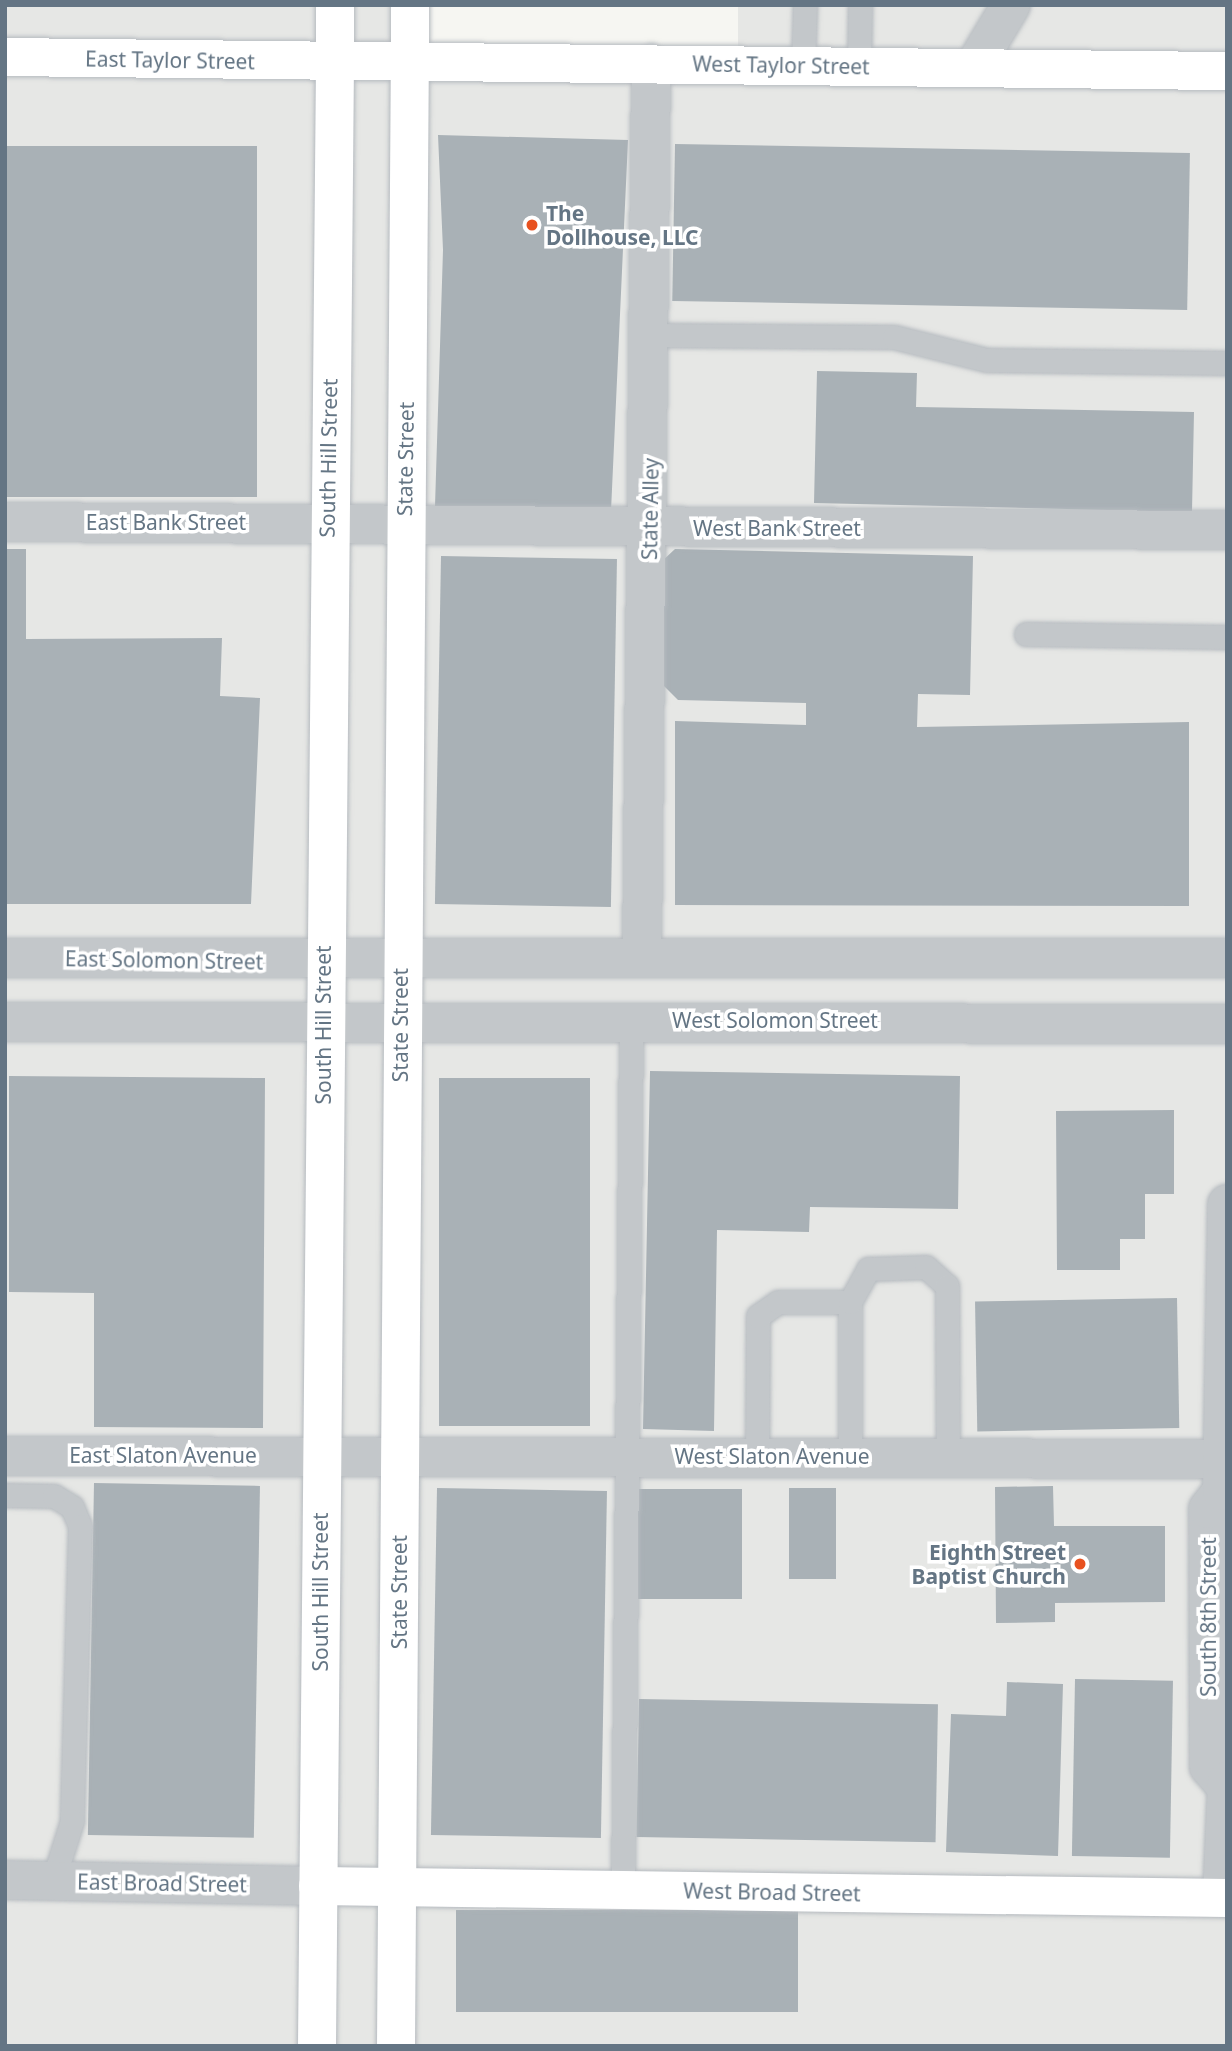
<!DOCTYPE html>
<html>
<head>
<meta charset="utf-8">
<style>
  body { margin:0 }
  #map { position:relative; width:1232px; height:2051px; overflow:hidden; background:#f6f6f2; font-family:"Noto Sans",sans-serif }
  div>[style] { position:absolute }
  .built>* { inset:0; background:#e6e7e5 }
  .building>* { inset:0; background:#a9b1b6; transform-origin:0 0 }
  .roads { filter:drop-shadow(0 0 2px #b5babf) drop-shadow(0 0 2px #b5babf) }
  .lane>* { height:23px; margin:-11.5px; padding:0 11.5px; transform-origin:11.5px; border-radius:11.5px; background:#c3c7ca }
  .street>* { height:38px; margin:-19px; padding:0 19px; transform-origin:19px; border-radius:19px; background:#c3c7ca }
  .secondary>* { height:38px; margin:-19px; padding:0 19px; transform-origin:19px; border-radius:19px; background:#fff }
  .primary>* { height:38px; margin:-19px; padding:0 19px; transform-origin:19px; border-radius:19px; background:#fff }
  .dots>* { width:19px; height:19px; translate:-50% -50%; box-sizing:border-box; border:4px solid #fff; border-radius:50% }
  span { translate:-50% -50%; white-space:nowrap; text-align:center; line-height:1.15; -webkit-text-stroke:7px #fff; paint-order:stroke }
  .street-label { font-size:21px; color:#647584 }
  .poi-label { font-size:21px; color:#647584; font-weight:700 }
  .left { translate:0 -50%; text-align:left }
  .right { translate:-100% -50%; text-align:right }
  .frame { position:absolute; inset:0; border:7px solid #647584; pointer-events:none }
</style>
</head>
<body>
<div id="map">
  <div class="built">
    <i style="clip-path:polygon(5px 5px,402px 5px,404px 73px,738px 69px,738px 5px,1227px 5px,1227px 2046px,5px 2046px)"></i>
  </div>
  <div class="building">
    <i style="clip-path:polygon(438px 135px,628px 140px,611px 511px,435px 506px,443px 250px)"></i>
    <i style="left:675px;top:144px;width:515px;height:157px;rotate:1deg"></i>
    <i style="left:5px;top:146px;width:252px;height:351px"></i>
    <i style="clip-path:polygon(817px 371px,917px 373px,916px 407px,1194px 412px,1192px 512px,814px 503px)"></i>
    <i style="clip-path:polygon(5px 549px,26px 549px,26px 639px,222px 638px,220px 696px,260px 698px,251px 904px,5px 904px)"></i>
    <i style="clip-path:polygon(675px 549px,973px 556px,970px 695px,918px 694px,917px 727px,1189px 722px,1189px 906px,675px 905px,675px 721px,806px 725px,806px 703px,678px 700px,657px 679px,659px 564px)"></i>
    <i style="left:441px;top:556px;width:176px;height:348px;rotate:1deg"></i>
    <i style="clip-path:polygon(650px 1071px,960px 1076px,958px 1209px,810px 1207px,809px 1232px,717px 1230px,714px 1431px,643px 1429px)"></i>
    <i style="clip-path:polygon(9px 1076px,265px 1078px,263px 1428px,94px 1427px,94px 1293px,9px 1292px)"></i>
    <i style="left:590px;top:1078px;width:348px;height:151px;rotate:90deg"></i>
    <i style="clip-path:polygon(1174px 1110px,1174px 1194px,1145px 1194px,1145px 1239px,1120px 1239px,1120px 1270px,1057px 1270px,1056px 1111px)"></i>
    <i style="left:1177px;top:1298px;width:130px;height:202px;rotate:89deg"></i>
    <i style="left:94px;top:1483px;width:166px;height:352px;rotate:1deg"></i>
    <i style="clip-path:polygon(1053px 1486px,1054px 1526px,1165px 1526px,1165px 1602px,1055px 1603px,1055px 1622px,996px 1623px,995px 1487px)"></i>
    <i style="left:437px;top:1488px;width:170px;height:347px;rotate:1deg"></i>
    <i style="left:789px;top:1488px;width:47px;height:91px"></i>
    <i style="left:635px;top:1489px;width:107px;height:110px"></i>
    <i style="left:1075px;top:1679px;width:98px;height:177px;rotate:1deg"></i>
    <i style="clip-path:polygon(1007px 1682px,1063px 1684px,1058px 1856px,946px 1852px,951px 1714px,1006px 1716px)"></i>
    <i style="left:639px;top:1699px;width:299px;height:138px;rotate:1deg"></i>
    <i style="left:456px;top:1910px;width:342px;height:102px"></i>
  </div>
  <div class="roads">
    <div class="lane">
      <i style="left:803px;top:65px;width:60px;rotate:-88.1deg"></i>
      <i style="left:859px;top:65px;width:60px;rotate:-89deg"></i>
      <i style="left:651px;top:335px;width:243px;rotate:0.5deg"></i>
      <i style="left:894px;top:337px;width:96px;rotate:13.9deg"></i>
      <i style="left:987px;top:360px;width:240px;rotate:0.7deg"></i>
      <i style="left:1026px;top:634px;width:201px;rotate:0.9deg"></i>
      <i style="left:850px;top:1302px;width:155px;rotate:90deg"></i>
      <i style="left:757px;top:1456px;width:140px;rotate:-89.6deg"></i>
      <i style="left:758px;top:1316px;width:24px;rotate:-35deg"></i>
      <i style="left:778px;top:1302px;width:72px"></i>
      <i style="left:850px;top:1302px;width:38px;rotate:-61deg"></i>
      <i style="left:868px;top:1269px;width:58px;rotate:-2deg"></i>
      <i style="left:926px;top:1267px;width:28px;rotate:42deg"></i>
      <i style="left:947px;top:1286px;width:171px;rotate:89.7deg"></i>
      <i style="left:5px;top:1495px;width:49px;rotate:1.2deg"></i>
      <i style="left:54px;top:1496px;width:21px;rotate:31deg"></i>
      <i style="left:72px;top:1507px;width:21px;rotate:67deg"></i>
      <i style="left:80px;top:1526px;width:295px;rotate:91.6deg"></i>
      <i style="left:72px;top:1821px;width:63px;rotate:107.6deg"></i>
      <i style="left:623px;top:1891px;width:872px;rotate:-89.47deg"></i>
    </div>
    <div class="street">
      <i style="left:974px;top:67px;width:72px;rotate:-59.2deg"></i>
      <i style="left:5px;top:522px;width:1222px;rotate:0.38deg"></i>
      <i style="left:642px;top:954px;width:891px;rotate:-89.42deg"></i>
      <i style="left:5px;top:958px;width:1222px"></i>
      <i style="left:5px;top:1022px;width:1222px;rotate:0.09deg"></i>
      <i style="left:5px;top:1456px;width:1218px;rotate:0.14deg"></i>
      <i style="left:1224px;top:1784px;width:23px;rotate:-131deg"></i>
      <i style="left:1209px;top:1767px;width:258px;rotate:-90.2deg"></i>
      <i style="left:1208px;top:1509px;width:23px;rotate:-52deg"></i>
      <i style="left:1222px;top:1491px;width:287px;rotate:-89deg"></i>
      <i style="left:5px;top:1880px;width:313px;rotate:1.1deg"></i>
      <i style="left:1222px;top:1897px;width:116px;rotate:-87.5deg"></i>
    </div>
    <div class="secondary">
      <i style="left:318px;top:1886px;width:909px;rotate:0.76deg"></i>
      <i style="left:317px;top:2046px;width:1983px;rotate:-89.48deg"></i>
      <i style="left:396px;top:2046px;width:1983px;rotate:-89.6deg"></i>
    </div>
    <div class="primary">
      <i style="left:335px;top:5px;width:58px;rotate:90deg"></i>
      <i style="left:410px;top:5px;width:58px;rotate:90deg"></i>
      <i style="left:5px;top:57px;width:1222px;rotate:0.66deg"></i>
    </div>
  </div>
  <div class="dots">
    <i style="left:532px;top:225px;background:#e8511f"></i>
    <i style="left:1080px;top:1564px;background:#e8511f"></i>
  </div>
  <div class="street-label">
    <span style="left:170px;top:60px;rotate:1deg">East Taylor Street</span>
    <span style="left:781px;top:65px;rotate:1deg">West Taylor Street</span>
    <span style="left:328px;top:458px;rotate:-89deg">South Hill Street</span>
    <span style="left:405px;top:459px;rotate:-89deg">State Street</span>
    <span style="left:650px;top:509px;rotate:-89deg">State Alley</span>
    <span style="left:166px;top:522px">East Bank Street</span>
    <span style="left:777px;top:528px">West Bank Street</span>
    <span style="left:164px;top:960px;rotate:1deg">East Solomon Street</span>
    <span style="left:775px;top:1020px">West Solomon Street</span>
    <span style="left:323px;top:1025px;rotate:-90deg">South Hill Street</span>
    <span style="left:400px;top:1025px;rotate:-90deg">State Street</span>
    <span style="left:163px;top:1455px">East Slaton Avenue</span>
    <span style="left:772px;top:1456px">West Slaton Avenue</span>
    <span style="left:320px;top:1592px;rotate:-90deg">South Hill Street</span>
    <span style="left:399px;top:1592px;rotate:-90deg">State Street</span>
    <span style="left:1208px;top:1617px;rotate:-90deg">South 8th Street</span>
    <span style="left:162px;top:1883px;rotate:1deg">East Broad Street</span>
    <span style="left:772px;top:1892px;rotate:1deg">West Broad Street</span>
  </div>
  <div class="poi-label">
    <span class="left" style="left:546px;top:225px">The<br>Dollhouse, LLC</span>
    <span class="right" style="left:1066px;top:1564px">Eighth Street<br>Baptist Church</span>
  </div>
  <div class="frame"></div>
</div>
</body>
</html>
